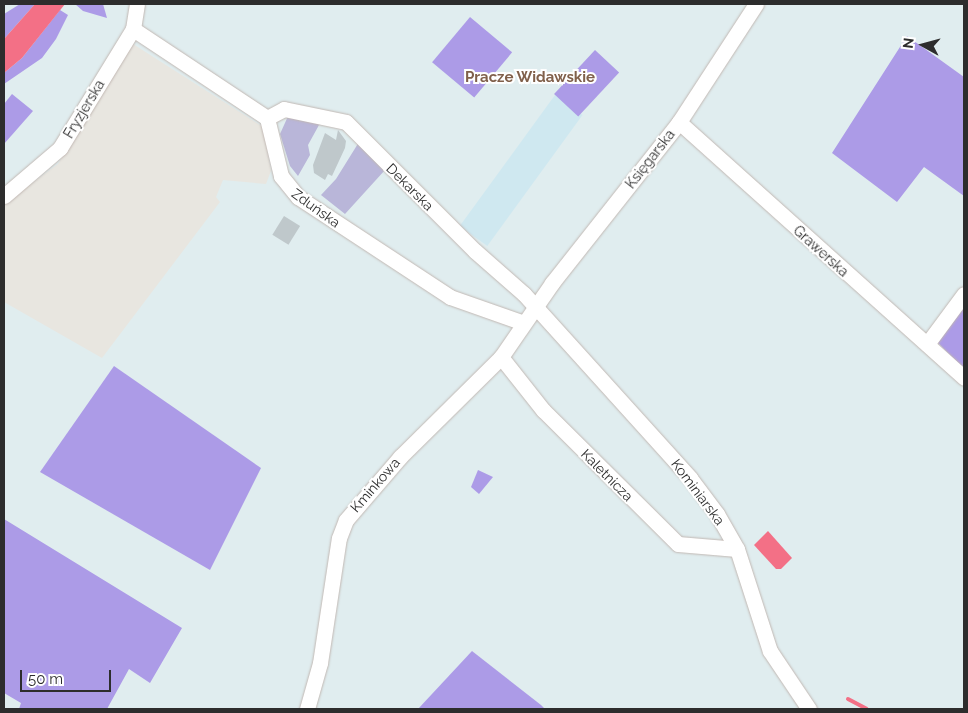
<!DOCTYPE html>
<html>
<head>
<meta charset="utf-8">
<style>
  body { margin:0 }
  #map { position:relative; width:968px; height:713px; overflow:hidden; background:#e0edef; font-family:Raleway,sans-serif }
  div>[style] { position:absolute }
  .industrial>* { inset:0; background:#e8e6e0 }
  .education>* { inset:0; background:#cfe8f0; transform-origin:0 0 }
  .green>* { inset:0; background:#ac9be7; transform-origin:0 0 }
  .cemetery>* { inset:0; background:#b9b6d9 }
  .water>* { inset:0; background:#f37086 }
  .stream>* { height:4px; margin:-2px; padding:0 2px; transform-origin:2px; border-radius:2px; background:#f37086 }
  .building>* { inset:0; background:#bfc8cb; transform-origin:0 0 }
  .roads { filter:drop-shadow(0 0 1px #c1b8b3) drop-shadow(0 0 1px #c1b8b3) }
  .minor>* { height:15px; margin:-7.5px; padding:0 7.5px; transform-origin:7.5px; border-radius:7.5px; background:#fff }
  span { translate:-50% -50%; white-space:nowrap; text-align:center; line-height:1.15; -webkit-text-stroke:4px #fff; paint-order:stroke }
  .street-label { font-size:14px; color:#2d2d2d }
  .neighbourhood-label { font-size:15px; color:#80604b; font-weight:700 }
  .frame { position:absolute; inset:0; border:5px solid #2d2d2d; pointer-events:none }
  .north { position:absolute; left:898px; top:20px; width:50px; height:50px; -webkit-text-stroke:4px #fff; paint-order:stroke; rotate:277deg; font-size:14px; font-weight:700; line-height:20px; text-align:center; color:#2d2d2d }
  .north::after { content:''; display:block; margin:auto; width:18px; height:22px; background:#2d2d2d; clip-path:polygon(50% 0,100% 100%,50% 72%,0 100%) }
  .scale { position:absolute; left:20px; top:670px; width:91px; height:22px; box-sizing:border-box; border:2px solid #2d2d2d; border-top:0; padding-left:6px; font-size:15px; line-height:18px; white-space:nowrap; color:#2d2d2d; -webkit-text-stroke:4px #fff; paint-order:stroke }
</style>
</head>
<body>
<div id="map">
  <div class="industrial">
    <i style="clip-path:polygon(130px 42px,263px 127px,271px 171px,266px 184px,223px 180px,216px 197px,220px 202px,102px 358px,4px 302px,4px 204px,58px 164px)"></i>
  </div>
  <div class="education">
    <i style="left:555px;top:95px;width:34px;height:162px;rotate:36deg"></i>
  </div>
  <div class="green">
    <i style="clip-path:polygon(20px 4px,35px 4px,4px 39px,4px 14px)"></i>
    <i style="clip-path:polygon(75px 4px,103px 4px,107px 18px,83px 11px)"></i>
    <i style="clip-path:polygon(60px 10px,68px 15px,56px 39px,42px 58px,4px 84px,4px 73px,22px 58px)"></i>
    <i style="left:470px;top:17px;width:55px;height:59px;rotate:40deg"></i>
    <i style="clip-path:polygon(907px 36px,964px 77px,964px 196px,924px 167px,897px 202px,832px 153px)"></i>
    <i style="left:595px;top:50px;width:33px;height:60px;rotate:43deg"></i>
    <i style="clip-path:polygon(12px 94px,33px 111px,4px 144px,4px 104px)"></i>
    <i style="clip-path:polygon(964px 303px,964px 369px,936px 341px)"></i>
    <i style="clip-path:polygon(114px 366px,261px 468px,210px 570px,40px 472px)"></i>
    <i style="clip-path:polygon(478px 470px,493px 477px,479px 494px,471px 487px)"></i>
    <i style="clip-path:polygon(4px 519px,182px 628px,150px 683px,129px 669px,107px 709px,19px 709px,21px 703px,4px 693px)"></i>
    <i style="clip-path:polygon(472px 651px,541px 705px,545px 709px,418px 709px)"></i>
  </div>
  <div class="cemetery">
    <i style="clip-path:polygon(289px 114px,325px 124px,319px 125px,308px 145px,310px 155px,298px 176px,290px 166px,280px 134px)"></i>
    <i style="clip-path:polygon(359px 142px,385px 170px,345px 214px,321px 195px,336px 179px)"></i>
  </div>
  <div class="water">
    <i style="clip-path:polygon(35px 4px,65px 4px,22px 58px,4px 73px,4px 39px)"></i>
    <i style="clip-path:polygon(768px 531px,792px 558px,781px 569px,776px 569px,754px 545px)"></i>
  </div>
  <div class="stream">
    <i style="left:848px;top:699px;width:21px;rotate:28deg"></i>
  </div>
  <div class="building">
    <i style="clip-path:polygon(338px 130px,346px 141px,345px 148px,332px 176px,328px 174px,325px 180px,314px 173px,313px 165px,325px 133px,336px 140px)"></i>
    <i style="left:284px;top:216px;width:19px;height:22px;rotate:32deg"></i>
  </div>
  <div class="roads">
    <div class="minor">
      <i style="left:133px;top:29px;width:161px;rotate:33.6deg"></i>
      <i style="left:267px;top:118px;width:60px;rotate:76.4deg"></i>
      <i style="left:281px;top:176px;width:27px;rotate:51deg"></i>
      <i style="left:298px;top:197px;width:182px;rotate:33.3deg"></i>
      <i style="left:450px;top:297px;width:78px;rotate:19.4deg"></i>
      <i style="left:267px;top:118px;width:19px;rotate:-28deg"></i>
      <i style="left:284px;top:109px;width:63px;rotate:11.8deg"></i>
      <i style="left:346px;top:122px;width:182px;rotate:45deg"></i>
      <i style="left:475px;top:251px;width:65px;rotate:41.3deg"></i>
      <i style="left:524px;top:294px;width:248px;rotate:47.9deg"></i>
      <i style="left:690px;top:478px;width:45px;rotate:53.1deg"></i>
      <i style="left:717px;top:514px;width:40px;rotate:60.3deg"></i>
      <i style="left:737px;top:549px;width:107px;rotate:72.1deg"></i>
      <i style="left:770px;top:651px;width:70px;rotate:56.1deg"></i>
      <i style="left:679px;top:122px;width:383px;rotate:41.9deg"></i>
      <i style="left:4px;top:196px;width:74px;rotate:-40.6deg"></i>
      <i style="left:60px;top:148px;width:140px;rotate:-58.5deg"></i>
      <i style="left:133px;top:29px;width:25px;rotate:-81deg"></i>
      <i style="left:927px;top:344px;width:62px;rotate:-53.5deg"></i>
      <i style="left:501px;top:357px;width:68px;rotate:51.6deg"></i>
      <i style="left:543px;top:410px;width:190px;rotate:44.8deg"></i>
      <i style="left:678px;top:544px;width:59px;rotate:4.8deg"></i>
      <i style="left:307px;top:709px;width:48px;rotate:-74.2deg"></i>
      <i style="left:320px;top:663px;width:126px;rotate:-81.4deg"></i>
      <i style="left:339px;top:538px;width:19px;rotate:-69deg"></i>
      <i style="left:346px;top:520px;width:83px;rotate:-49.4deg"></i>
      <i style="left:400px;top:457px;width:142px;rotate:-44.7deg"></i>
      <i style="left:501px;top:357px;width:90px;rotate:-55.4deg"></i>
      <i style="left:552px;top:283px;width:205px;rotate:-51.7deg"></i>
      <i style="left:679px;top:122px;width:141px;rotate:-56.9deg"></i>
    </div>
  </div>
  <div class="street-label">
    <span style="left:84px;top:109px;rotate:-59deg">Fryzjerska</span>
    <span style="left:650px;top:159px;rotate:-52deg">Księgarska</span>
    <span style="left:410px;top:187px;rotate:45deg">Dekarska</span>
    <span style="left:316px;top:208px;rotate:36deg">Zduńska</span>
    <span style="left:821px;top:251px;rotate:42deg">Grawerska</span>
    <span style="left:607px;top:475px;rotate:45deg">Kaletnicza</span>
    <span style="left:375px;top:485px;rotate:-49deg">Kminkowa</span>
    <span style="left:698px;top:492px;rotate:53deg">Kominiarska</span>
  </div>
  <div class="neighbourhood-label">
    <span style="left:530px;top:78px">Pracze Widawskie</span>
  </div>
  <div class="frame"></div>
  <div class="north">N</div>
  <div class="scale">50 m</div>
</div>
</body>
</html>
